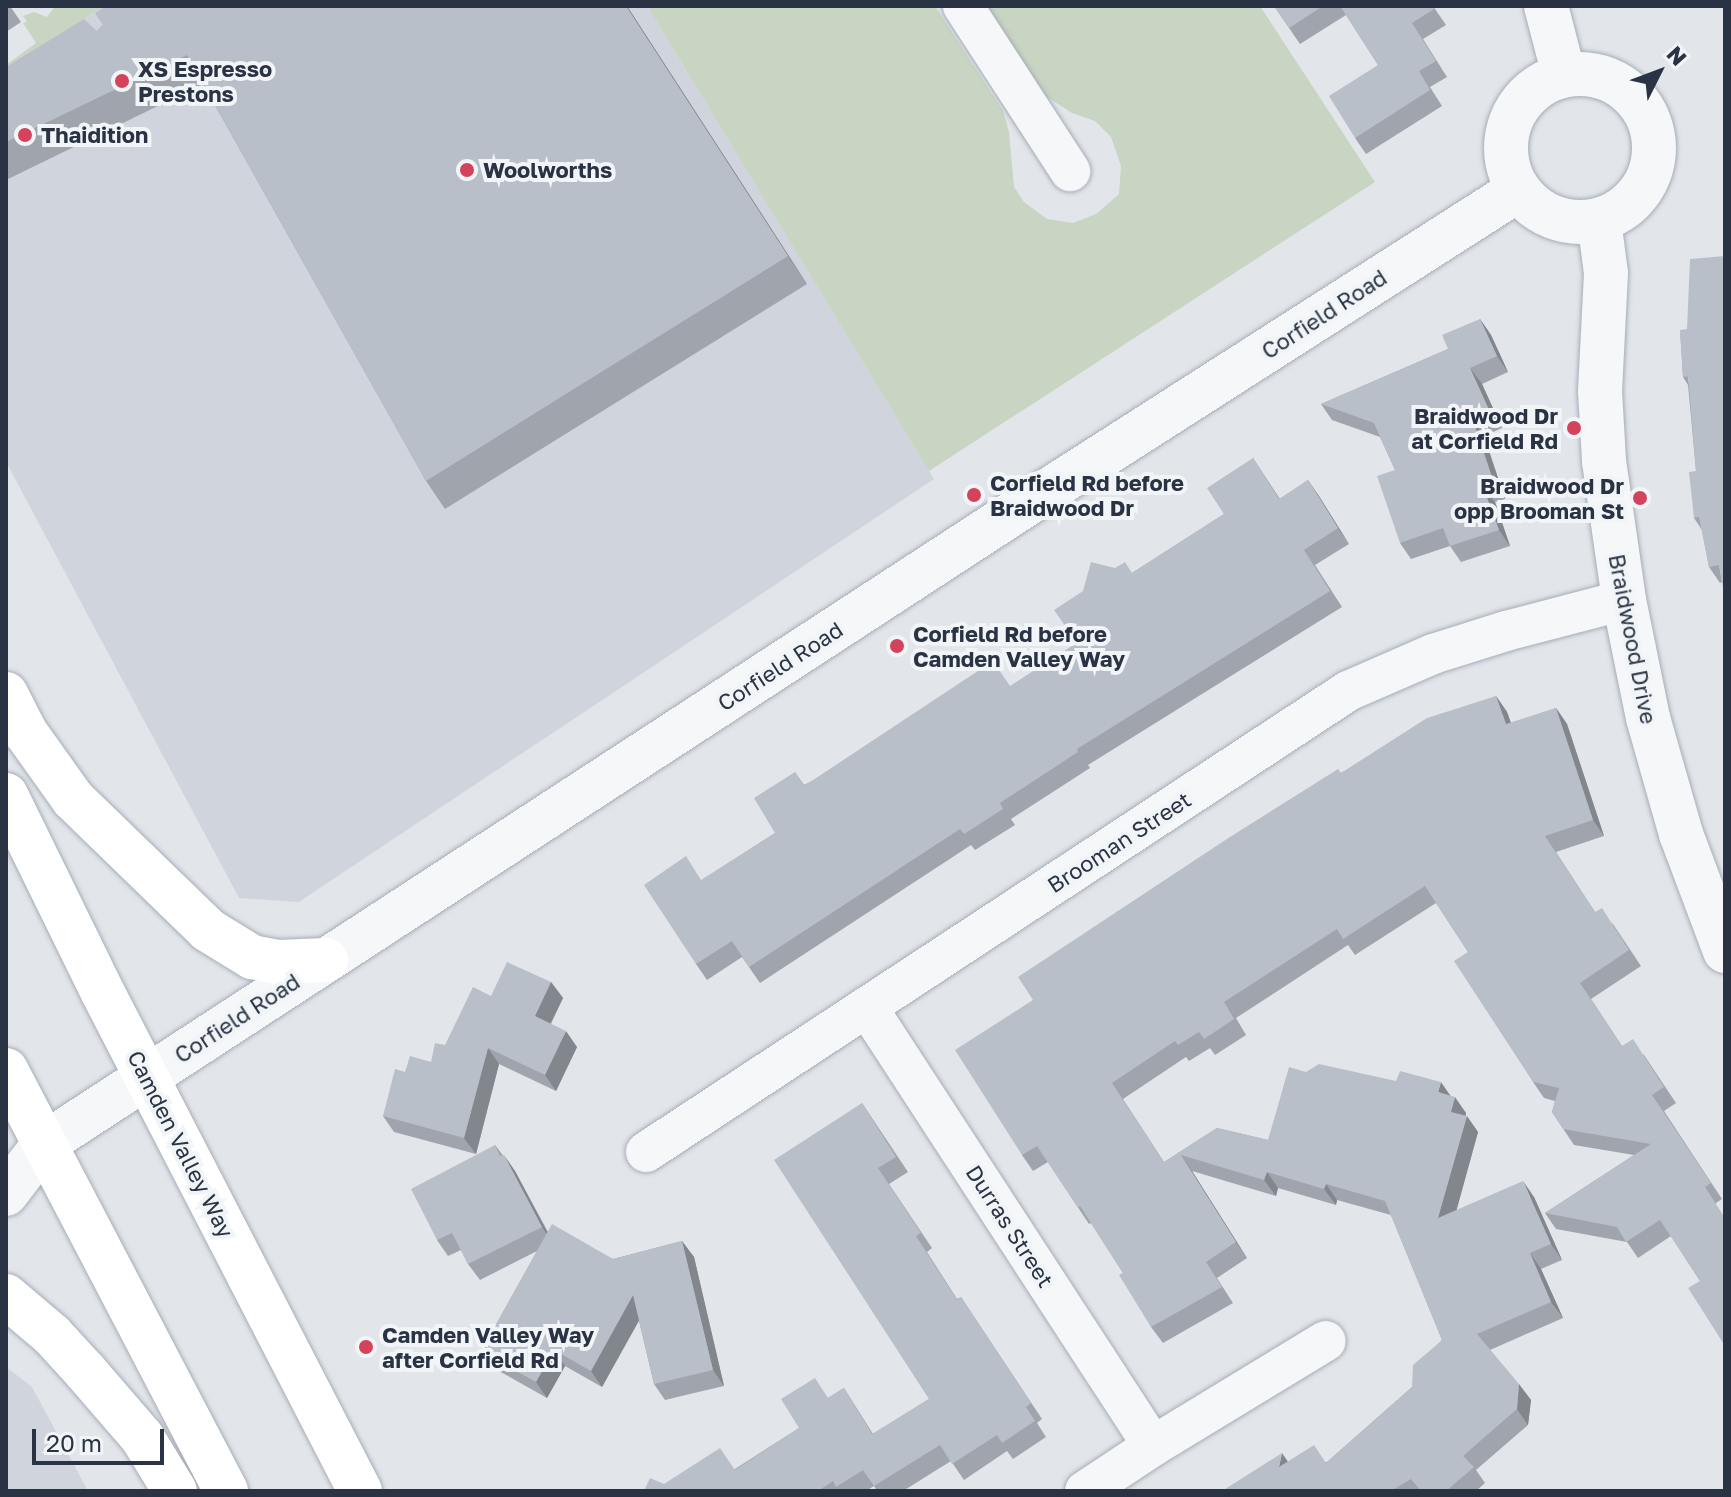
<!DOCTYPE html>
<html>
<head>
<meta charset="utf-8">
<style>
  body { margin:0 }
  #map { position:relative; width:1731px; height:1497px; overflow:hidden; background:#e2e6eb; font-family:"Golos Text",sans-serif }
  div>[style] { position:absolute }
  .built>* { inset:0; background:#d0d5dd }
  .green>* { inset:0; background:#c8d5c3 }
  .roads { filter:drop-shadow(0 0 2px #a7adb6) drop-shadow(0 0 2px #a7adb6) }
  .minor>* { height:40px; margin:-20px; padding:0 20px; transform-origin:20px; border-radius:20px; background:#f5f7f9 }
  .tertiary>* { height:44px; margin:-22px; padding:0 22px; transform-origin:22px; border-radius:22px; background:#f5f7f9 }
  .tertiary>.ring { margin:-22px; padding:0; box-sizing:content-box; background:none; border:44px solid #f5f7f9; border-radius:50% }
  .primary>* { height:44px; margin:-22px; padding:0 22px; transform-origin:22px; border-radius:22px; background:#fff }
  .wall>* { inset:0; background:#9fa4ad }
  .shaded-wall>* { inset:0; background:#82868d }
  .building>* { inset:0; background:#b9bfc9 }
  .dots>* { width:22px; height:22px; translate:-50% -50%; box-sizing:border-box; border:4px solid #f2f5f8; border-radius:50% }
  span { translate:-50% -50%; white-space:nowrap; text-align:center; line-height:1.15; -webkit-text-stroke:8px #f2f5f8; paint-order:stroke }
  .poi-label { font-size:22px; color:#293344; font-weight:700 }
  .left { translate:0 -50%; text-align:left }
  .right { translate:-100% -50%; text-align:right }
  .street-label { font-size:22px; color:#293344 }
  .frame { position:absolute; inset:0; border:8px solid #293344; pointer-events:none }
  .north { position:absolute; left:1619px; top:32px; width:80px; height:80px; -webkit-text-stroke:6px #f2f5f8; paint-order:stroke; rotate:48deg; font-size:22px; font-weight:700; line-height:32px; text-align:center; color:#293344 }
  .north::after { content:''; display:block; margin:auto; width:28px; height:36px; background:#293344; clip-path:polygon(50% 0,100% 100%,50% 72%,0 100%) }
  .scale { position:absolute; left:32px; top:1429px; width:132px; height:36px; box-sizing:border-box; border:4px solid #293344; border-top:0; padding-left:10px; font-size:24px; line-height:28px; white-space:nowrap; color:#293344; -webkit-text-stroke:6px #f2f5f8; paint-order:stroke }
</style>
</head>
<body>
<div id="map">
  <div class="built">
    <i style="clip-path:polygon(104px 6px,647px 6px,934px 479px,299px 902px,239px 898px,6px 462px,6px 71px)"></i>
    <i style="clip-path:polygon(6px 1367px,32px 1387px,88px 1491px,6px 1491px)"></i>
  </div>
  <div class="green">
    <i style="clip-path:polygon(55px 6px,104px 6px,6px 70px,6px 65px,36px 43px,23px 23px,27px 21px,23px 16px,34px 12px,47px 17px)"></i>
    <i style="clip-path:polygon(647px 6px,935px 6px,1003px 111px,1009px 132px,1014px 187px,1024px 202px,1047px 219px,1073px 223px,1096px 214px,1119px 194px,1121px 166px,1111px 137px,1095px 121px,1072px 113px,1044px 95px,986px 6px,1260px 6px,1375px 182px,929px 471px)"></i>
  </div>
  <div class="roads">
    <div class="minor">
      <i style="left:963px;top:6px;width:197px;rotate:57deg"></i>
      <i style="left:867px;top:1007px;width:524px;rotate:56.92deg"></i>
      <i style="left:646px;top:1152px;width:840px;rotate:-33.29deg"></i>
      <i style="left:1348px;top:691px;width:93px;rotate:-23.5deg"></i>
      <i style="left:1433px;top:654px;width:77px;rotate:-17.5deg"></i>
      <i style="left:1506px;top:631px;width:122px;rotate:-14.7deg"></i>
      <i style="left:1085px;top:1491px;width:82px;rotate:-33.5deg"></i>
      <i style="left:1153px;top:1446px;width:202px;rotate:-31.3deg"></i>
    </div>
    <div class="tertiary">
      <i style="left:1546px;top:6px;width:71px;rotate:75.4deg"></i>
      <i class="ring" style="left:1506px;top:74px;width:104px;height:104px"></i>
      <i style="left:1599px;top:220px;width:53px;rotate:82.5deg"></i>
      <i style="left:1606px;top:273px;width:118px;rotate:92.9deg"></i>
      <i style="left:1600px;top:391px;width:70px;rotate:86.7deg"></i>
      <i style="left:1604px;top:461px;width:140px;rotate:81.8deg"></i>
      <i style="left:1624px;top:600px;width:120px;rotate:78.5deg"></i>
      <i style="left:1648px;top:718px;width:121px;rotate:74.1deg"></i>
      <i style="left:1681px;top:834px;width:125px;rotate:69.4deg"></i>
      <i style="left:6px;top:1194px;width:63px;rotate:-52.8deg"></i>
      <i style="left:44px;top:1144px;width:1177px;rotate:-33.07deg"></i>
      <i style="left:1030px;top:502px;width:579px;rotate:-32.59deg"></i>
    </div>
    <div class="primary">
      <i style="left:6px;top:694px;width:44px;rotate:62.9deg"></i>
      <i style="left:26px;top:733px;width:81px;rotate:54.5deg"></i>
      <i style="left:73px;top:799px;width:188px;rotate:44.1deg"></i>
      <i style="left:208px;top:930px;width:52px;rotate:31.5deg"></i>
      <i style="left:252px;top:957px;width:26px;rotate:11deg"></i>
      <i style="left:278px;top:962px;width:48px;rotate:-2.4deg"></i>
      <i style="left:6px;top:795px;width:220px;rotate:63.9deg"></i>
      <i style="left:103px;top:993px;width:560px;rotate:62.7deg"></i>
      <i style="left:6px;top:1070px;width:475px;rotate:62.4deg"></i>
      <i style="left:6px;top:1296px;width:60px;rotate:40.3deg"></i>
      <i style="left:52px;top:1335px;width:49px;rotate:47.5deg"></i>
      <i style="left:85px;top:1371px;width:87px;rotate:49.2deg"></i>
      <i style="left:142px;top:1437px;width:63px;rotate:58.6deg"></i>
    </div>
  </div>
  <div class="wall">
    <i style="clip-path:polygon(6px 6px,10px 6px,21px 22px,6px 32px)"></i>
    <i style="clip-path:polygon(106px 6px,627px 6px,807px 284px,445px 509px,426px 481px,203px 84px,6px 180px,6px 67px,97px 31px,103px 25px)"></i>
    <i style="clip-path:polygon(1274px 6px,1433px 6px,1446px 25px,1423px 39px,1447px 77px,1430px 87px,1442px 106px,1366px 154px,1355px 138px,1378px 65px,1346px 15px,1300px 44px)"></i>
    <i style="clip-path:polygon(1480px 319px,1491px 335px,1508px 372px,1482px 384px,1502px 428px,1484px 436px,1505px 499px,1495px 502px,1510px 546px,1461px 562px,1450px 546px,1411px 559px,1400px 543px,1395px 470px,1380px 437px,1332px 420px,1321px 404px,1448px 349px)"></i>
    <i style="clip-path:polygon(1680px 330px,1722px 582px,1720px 583px,1709px 567px,1702px 530px,1694px 518px,1696px 471px,1688px 385px,1683px 377px)"></i>
    <i style="clip-path:polygon(1253px 458px,1280px 499px,1308px 480px,1349px 544px,1315px 565px,1342px 607px,1088px 765px,1090px 768px,1011px 819px,1015px 825px,975px 850px,971px 845px,760px 983px,742px 957px,707px 980px,696px 964px,702px 880px,775px 833px,795px 772px,804px 785px,1011px 686px,1077px 643px,1132px 573px,1224px 514px)"></i>
    <i style="clip-path:polygon(1496px 696px,1507px 712px,1511px 723px,1556px 708px,1567px 724px,1604px 836px,1556px 852px,1595px 912px,1613px 924px,1641px 966px,1591px 999px,1622px 1046px,1644px 1055px,1676px 1103px,1664px 1111px,1722px 1199px,1716px 1203px,1700px 1281px,1671px 1236px,1638px 1258px,1627px 1242px,1556px 1229px,1545px 1213px,1634px 1155px,1574px 1145px,1552px 1112px,1555px 1101px,1544px 1098px,1533px 1082px,1468px 952px,1436px 903px,1355px 955px,1348px 945px,1236px 1018px,1246px 1035px,1215px 1055px,1210px 1048px,1189px 1061px,1186px 1057px,1123px 1099px,1164px 1162px,1217px 1128px,1268px 1140px,1306px 1072px,1450px 1096px,1466px 1113px,1466px 1116px,1478px 1132px,1456px 1211px,1534px 1197px,1562px 1260px,1541px 1269px,1563px 1318px,1490px 1350px,1531px 1400px,1528px 1425px,1476px 1470px,1485px 1483px,1476px 1491px,1222px 1491px,1288px 1462px,1327px 1462px,1412px 1387px,1442px 1340px,1391px 1215px,1337px 1200px,1336px 1205px,1278px 1188px,1276px 1196px,1192px 1171px,1247px 1258px,1217px 1278px,1233px 1303px,1163px 1343px,1151px 1327px,1123px 1273px,1091px 1223px,1089px 1224px,1048px 1162px,1033px 1171px,1022px 1155px,1033px 1000px,1341px 773px)"></i>
    <i style="clip-path:polygon(551px 982px,563px 998px,551px 1024px,577px 1047px,556px 1091px,499px 1064px,476px 1154px,394px 1132px,383px 1116px,405px 1072px,431px 1062px,491px 996px)"></i>
    <i style="clip-path:polygon(862px 1103px,908px 1172px,889px 1184px,932px 1248px,927px 1252px,957px 1299px,961px 1297px,1042px 1419px,1037px 1423px,1046px 1437px,1013px 1459px,1007px 1451px,964px 1480px,951px 1461px,903px 1491px,877px 1491px,874px 1486px,866px 1491px,644px 1491px,664px 1484px,735px 1469px,799px 1428px,828px 1398px,844px 1388px,873px 1434px,929px 1399px)"></i>
    <i style="clip-path:polygon(495px 1145px,515px 1171px,548px 1232px,613px 1259px,682px 1241px,694px 1257px,724px 1386px,665px 1400px,654px 1384px,639px 1321px,602px 1387px,565px 1366px,547px 1398px,499px 1371px,487px 1355px,489px 1352px,484px 1346px,537px 1251px,480px 1280px,468px 1264px,461px 1250px,448px 1256px,437px 1240px)"></i>
  </div>
  <div class="shaded-wall">
    <i style="clip-path:polygon(626px 6px,627px 6px,807px 284px,788px 256px)"></i>
    <i style="clip-path:polygon(1480px 319px,1491px 335px,1508px 372px,1497px 356px)"></i>
    <i style="clip-path:polygon(1470px 368px,1482px 384px,1502px 428px,1490px 412px)"></i>
    <i style="clip-path:polygon(1473px 420px,1484px 436px,1505px 499px,1494px 483px)"></i>
    <i style="clip-path:polygon(1308px 480px,1319px 496px,1349px 544px,1338px 528px)"></i>
    <i style="clip-path:polygon(1483px 487px,1495px 502px,1510px 546px,1499px 530px)"></i>
    <i style="clip-path:polygon(1496px 696px,1507px 712px,1517px 740px,1506px 724px)"></i>
    <i style="clip-path:polygon(1556px 708px,1567px 724px,1604px 836px,1593px 820px)"></i>
    <i style="clip-path:polygon(551px 982px,563px 998px,546px 1032px,535px 1016px)"></i>
    <i style="clip-path:polygon(566px 1031px,577px 1047px,556px 1091px,545px 1075px)"></i>
    <i style="clip-path:polygon(488px 1048px,499px 1064px,476px 1154px,464px 1138px)"></i>
    <i style="clip-path:polygon(1441px 1082px,1452px 1098px,1438px 1092px)"></i>
    <i style="clip-path:polygon(1455px 1097px,1466px 1113px,1462px 1128px,1451px 1112px)"></i>
    <i style="clip-path:polygon(1467px 1116px,1478px 1132px,1450px 1234px,1438px 1218px)"></i>
    <i style="clip-path:polygon(504px 1155px,515px 1171px,553px 1243px,542px 1227px)"></i>
    <i style="clip-path:polygon(1181px 1155px,1192px 1171px,1247px 1258px,1236px 1242px)"></i>
    <i style="clip-path:polygon(1267px 1172px,1278px 1188px,1276px 1196px,1264px 1180px)"></i>
    <i style="clip-path:polygon(1523px 1181px,1534px 1197px,1562px 1260px,1551px 1244px)"></i>
    <i style="clip-path:polygon(1326px 1184px,1337px 1200px,1336px 1205px,1324px 1189px)"></i>
    <i style="clip-path:polygon(682px 1241px,694px 1257px,724px 1386px,713px 1370px)"></i>
    <i style="clip-path:polygon(1530px 1253px,1541px 1269px,1563px 1318px,1551px 1302px)"></i>
    <i style="clip-path:polygon(633px 1295px,644px 1311px,602px 1387px,591px 1371px)"></i>
    <i style="clip-path:polygon(554px 1350px,565px 1366px,547px 1398px,536px 1382px)"></i>
    <i style="clip-path:polygon(1519px 1384px,1531px 1400px,1528px 1425px,1517px 1409px)"></i>
    <i style="clip-path:polygon(1282px 1453px,1293px 1469px,1279px 1467px)"></i>
  </div>
  <div class="building">
    <i style="clip-path:polygon(106px 6px,626px 6px,788px 256px,426px 481px,187px 55px,6px 142px,6px 67px,84px 19px,97px 31px,103px 25px,95px 13px)"></i>
    <i style="clip-path:polygon(1274px 6px,1323px 6px,1289px 28px)"></i>
    <i style="clip-path:polygon(1340px 6px,1432px 6px,1434px 9px,1412px 23px,1436px 61px,1419px 71px,1430px 90px,1355px 138px,1329px 96px,1378px 65px)"></i>
    <i style="clip-path:polygon(1725px 256px,1725px 599px,1719px 565px,1709px 567px,1699px 517px,1694px 518px,1689px 472px,1696px 471px,1688px 376px,1683px 377px,1680px 330px,1687px 329px,1690px 259px)"></i>
    <i style="clip-path:polygon(1480px 319px,1497px 356px,1470px 368px,1490px 412px,1473px 420px,1494px 483px,1483px 487px,1499px 530px,1450px 546px,1443px 528px,1400px 543px,1377px 476px,1395px 470px,1374px 423px,1321px 404px,1448px 349px,1442px 335px)"></i>
    <i style="clip-path:polygon(1253px 458px,1279px 499px,1308px 480px,1338px 528px,1304px 550px,1330px 591px,1077px 749px,1078px 752px,1000px 803px,1003px 809px,964px 834px,960px 829px,749px 967px,732px 941px,696px 964px,644px 885px,686px 856px,701px 880px,775px 833px,754px 798px,795px 772px,804px 786px,993px 661px,1010px 686px,1077px 643px,1054px 610px,1083px 591px,1091px 562px,1115px 568px,1125px 562px,1132px 573px,1224px 514px,1207px 488px)"></i>
    <i style="clip-path:polygon(1496px 696px,1506px 724px,1556px 708px,1593px 820px,1545px 836px,1595px 912px,1602px 908px,1629px 950px,1580px 983px,1622px 1046px,1633px 1039px,1664px 1087px,1652px 1095px,1711px 1183px,1705px 1187px,1725px 1218px,1725px 1346px,1688px 1288px,1700px 1281px,1660px 1220px,1626px 1242px,1617px 1227px,1545px 1213px,1651px 1144px,1563px 1129px,1552px 1112px,1559px 1088px,1533px 1082px,1454px 961px,1468px 952px,1425px 886px,1343px 939px,1337px 929px,1224px 1002px,1234px 1019px,1204px 1039px,1199px 1032px,1178px 1045px,1175px 1041px,1112px 1083px,1164px 1162px,1217px 1128px,1268px 1140px,1289px 1067px,1306px 1072px,1319px 1064px,1396px 1081px,1400px 1071px,1441px 1082px,1438px 1092px,1455px 1097px,1451px 1112px,1467px 1116px,1438px 1218px,1523px 1181px,1551px 1244px,1530px 1253px,1551px 1302px,1477px 1334px,1519px 1384px,1517px 1409px,1463px 1456px,1474px 1467px,1446px 1491px,1421px 1491px,1411px 1479px,1391px 1491px,1222px 1491px,1282px 1453px,1279px 1467px,1314px 1445px,1326px 1463px,1412px 1387px,1413px 1365px,1442px 1340px,1385px 1201px,1326px 1184px,1324px 1189px,1267px 1172px,1264px 1180px,1181px 1155px,1236px 1242px,1206px 1262px,1222px 1287px,1151px 1327px,1119px 1275px,1123px 1273px,1080px 1206px,1078px 1208px,1037px 1146px,1022px 1155px,955px 1050px,1033px 1000px,1018px 977px,1230px 837px,1338px 769px,1341px 773px,1427px 718px)"></i>
    <i style="clip-path:polygon(507px 962px,551px 982px,535px 1016px,566px 1031px,545px 1075px,488px 1048px,464px 1138px,383px 1116px,395px 1069px,405px 1072px,410px 1056px,431px 1062px,435px 1043px,445px 1045px,473px 987px,491px 996px)"></i>
    <i style="clip-path:polygon(862px 1103px,896px 1157px,878px 1168px,921px 1233px,916px 1236px,957px 1300px,961px 1297px,1031px 1403px,1026px 1407px,1035px 1421px,1002px 1443px,997px 1435px,952px 1464px,940px 1445px,874px 1486px,863px 1470px,836px 1487px,833px 1481px,818px 1491px,644px 1491px,650px 1478px,664px 1484px,720px 1448px,735px 1470px,799px 1428px,781px 1399px,815px 1378px,828px 1398px,844px 1388px,872px 1434px,929px 1399px,774px 1160px)"></i>
    <i style="clip-path:polygon(495px 1145px,500px 1156px,504px 1155px,542px 1227px,468px 1264px,452px 1233px,437px 1240px,411px 1189px)"></i>
    <i style="clip-path:polygon(552px 1224px,613px 1259px,682px 1241px,713px 1370px,654px 1384px,633px 1295px,591px 1371px,554px 1350px,536px 1382px,487px 1355px,490px 1349px,484px 1346px)"></i>
  </div>
  <div class="dots">
    <i style="left:122px;top:81px;background:#d4435b"></i>
    <i style="left:25px;top:135px;background:#d4435b"></i>
    <i style="left:467px;top:170px;background:#d4435b"></i>
    <i style="left:1574px;top:428px;background:#d4435b"></i>
    <i style="left:974px;top:495px;background:#d4435b"></i>
    <i style="left:1640px;top:498px;background:#d4435b"></i>
    <i style="left:897px;top:646px;background:#d4435b"></i>
    <i style="left:366px;top:1347px;background:#d4435b"></i>
  </div>
  <div class="poi-label">
    <span class="left" style="left:138px;top:81px">XS Espresso<br>Prestons</span>
    <span class="left" style="left:41px;top:135px">Thaidition</span>
    <span class="left" style="left:483px;top:170px">Woolworths</span>
    <span class="right" style="left:1558px;top:428px">Braidwood Dr<br>at Corfield Rd</span>
    <span class="left" style="left:990px;top:495px">Corfield Rd before<br>Braidwood Dr</span>
    <span class="right" style="left:1624px;top:498px">Braidwood Dr<br>opp Brooman St</span>
    <span class="left" style="left:913px;top:646px">Corfield Rd before<br>Camden Valley Way</span>
    <span class="left" style="left:382px;top:1347px">Camden Valley Way<br>after Corfield Rd</span>
  </div>
  <div class="street-label">
    <span style="left:1324px;top:314px;rotate:-33deg">Corfield Road</span>
    <span style="left:1633px;top:639px;rotate:79deg">Braidwood Drive</span>
    <span style="left:780px;top:666px;rotate:-33deg">Corfield Road</span>
    <span style="left:1119px;top:842px;rotate:-33deg">Brooman Street</span>
    <span style="left:237px;top:1018px;rotate:-33deg">Corfield Road</span>
    <span style="left:181px;top:1144px;rotate:63deg">Camden Valley Way</span>
    <span style="left:1010px;top:1226px;rotate:57deg">Durras Street</span>
  </div>
  <div class="frame"></div>
  <div class="north">N</div>
  <div class="scale">20 m</div>
</div>
</body>
</html>
